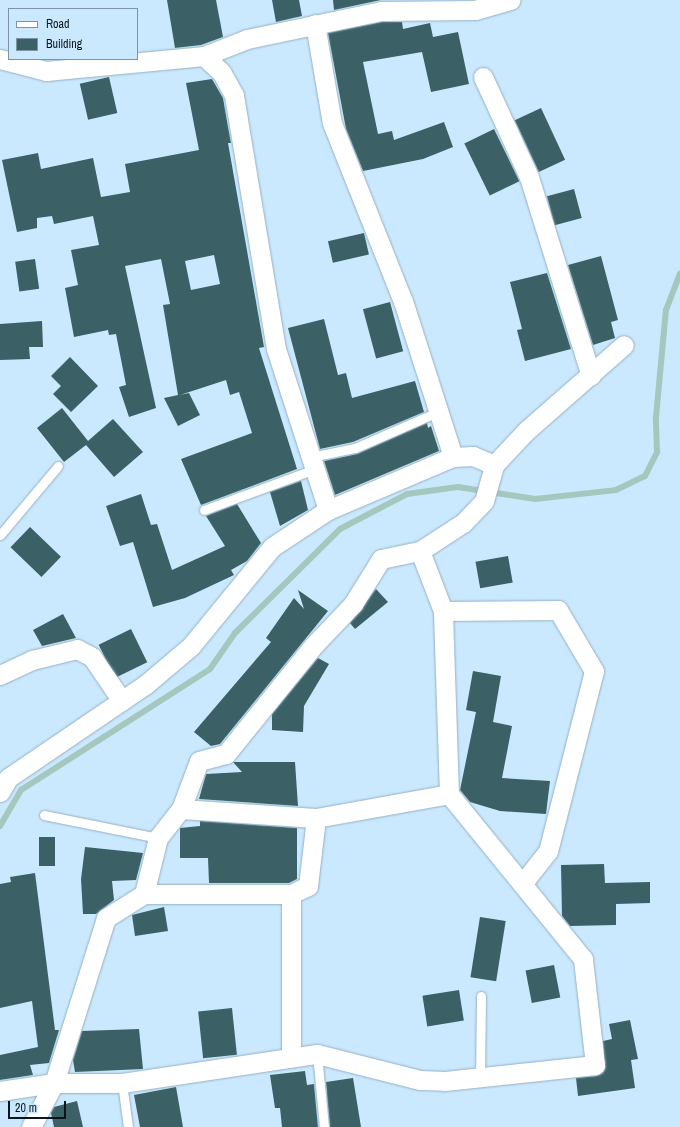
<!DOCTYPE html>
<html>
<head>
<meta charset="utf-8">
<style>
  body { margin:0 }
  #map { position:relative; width:680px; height:1127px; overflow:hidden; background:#cbe9fe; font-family:"Archivo Narrow",sans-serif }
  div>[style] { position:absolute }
  .stream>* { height:6px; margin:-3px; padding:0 3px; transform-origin:3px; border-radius:3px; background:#a4c8bd }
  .building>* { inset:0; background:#3b6065; transform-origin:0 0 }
  .roads { filter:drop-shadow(0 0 1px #94b0c4) drop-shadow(0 0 1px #94b0c4) }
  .service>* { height:9px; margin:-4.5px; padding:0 4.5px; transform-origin:4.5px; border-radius:4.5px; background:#fff }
  .minor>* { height:19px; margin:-9.5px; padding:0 9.5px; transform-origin:9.5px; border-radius:9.5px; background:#fff }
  span { translate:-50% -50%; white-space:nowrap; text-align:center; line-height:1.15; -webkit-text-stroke:4px #cbe9fe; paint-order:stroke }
  .legend { position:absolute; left:8px; top:8px; width:130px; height:52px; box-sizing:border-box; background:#cbe9fe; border:1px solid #7e94a4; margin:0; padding:5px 7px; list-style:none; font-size:12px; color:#0a151c }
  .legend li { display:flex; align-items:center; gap:8px; height:20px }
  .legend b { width:20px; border:1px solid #7e94a4 }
  .scale { position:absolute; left:8px; top:1101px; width:58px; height:18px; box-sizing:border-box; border:2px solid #0a151c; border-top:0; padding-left:5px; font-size:12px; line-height:14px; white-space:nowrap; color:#0a151c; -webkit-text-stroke:3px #cbe9fe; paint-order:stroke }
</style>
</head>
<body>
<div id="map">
  <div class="stream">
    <i style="left:0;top:826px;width:42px;rotate:-59.7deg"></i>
    <i style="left:21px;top:790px;width:224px;rotate:-32.6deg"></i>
    <i style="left:210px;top:669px;width:44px;rotate:-55.2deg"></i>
    <i style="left:235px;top:633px;width:148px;rotate:-44.7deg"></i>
    <i style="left:340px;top:529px;width:76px;rotate:-27.6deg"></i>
    <i style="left:407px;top:494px;width:51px;rotate:-7.8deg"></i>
    <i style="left:458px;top:487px;width:78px;rotate:8.9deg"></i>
    <i style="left:535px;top:499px;width:81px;rotate:-6.3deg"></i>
    <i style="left:616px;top:490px;width:32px;rotate:-26deg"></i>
    <i style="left:645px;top:476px;width:27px;rotate:-63deg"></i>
    <i style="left:657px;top:452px;width:35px;rotate:-92deg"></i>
    <i style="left:656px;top:417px;width:107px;rotate:-84.7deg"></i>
    <i style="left:666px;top:310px;width:39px;rotate:-69deg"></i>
  </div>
  <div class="building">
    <i style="clip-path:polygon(167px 0,216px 0,223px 37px,201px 45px,175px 48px)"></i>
    <i style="clip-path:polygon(272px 0,299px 0,302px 16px,276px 22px)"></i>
    <i style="clip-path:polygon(333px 0,381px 0,334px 10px)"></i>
    <i style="clip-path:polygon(382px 22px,402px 22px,403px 29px,430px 23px,433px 37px,458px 32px,469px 84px,431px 92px,422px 52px,363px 62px,378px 134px,392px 131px,394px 140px,444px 122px,453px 147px,423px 159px,363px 171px,346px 129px,328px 33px)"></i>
    <i style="left:109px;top:77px;width:37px;height:30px;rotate:77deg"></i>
    <i style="clip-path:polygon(evenodd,212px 79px,223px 98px,228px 127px,231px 143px,228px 143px,264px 347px,259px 348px,297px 469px,201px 505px,181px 459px,252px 433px,239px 392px,230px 395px,226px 380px,180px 395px,189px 393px,200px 415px,178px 426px,164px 398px,178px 395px,163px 305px,170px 304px,161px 259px,125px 266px,156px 408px,129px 417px,119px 387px,126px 385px,116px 334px,109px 335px,108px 330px,74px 337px,65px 288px,78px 285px,71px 250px,99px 245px,93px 216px,54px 224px,52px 216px,37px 218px,37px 228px,17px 232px,2px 160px,38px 153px,41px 169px,93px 158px,101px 197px,130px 192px,125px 164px,199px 150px,186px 83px,212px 79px,214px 255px,220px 284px,191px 290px,185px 261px,214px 255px)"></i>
    <i style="left:541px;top:108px;width:57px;height:29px;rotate:65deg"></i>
    <i style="left:494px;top:129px;width:58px;height:33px;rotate:64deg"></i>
    <i style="left:574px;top:189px;width:30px;height:28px;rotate:75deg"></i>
    <i style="left:364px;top:233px;width:22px;height:37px;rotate:77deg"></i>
    <i style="clip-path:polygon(601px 256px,618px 320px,611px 322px,615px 338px,593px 345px,568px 265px)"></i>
    <i style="left:35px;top:259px;width:30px;height:20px;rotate:82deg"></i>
    <i style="clip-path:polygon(547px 273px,571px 349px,525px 361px,517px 330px,522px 329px,510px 282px)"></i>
    <i style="left:390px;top:302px;width:51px;height:28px;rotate:75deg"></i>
    <i style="clip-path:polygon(324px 319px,338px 375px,346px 373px,352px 398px,415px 381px,424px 412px,353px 442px,320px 449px,288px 328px)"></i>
    <i style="clip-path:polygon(42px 321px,43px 347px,29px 347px,30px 359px,0 360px,0 324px)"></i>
    <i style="clip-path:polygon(70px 357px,98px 386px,71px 412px,53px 394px,61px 386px,51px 376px)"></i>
    <i style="clip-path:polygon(62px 408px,88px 441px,113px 419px,143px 452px,114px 477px,86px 445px,64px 462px,37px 428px)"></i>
    <i style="clip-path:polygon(427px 423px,428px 428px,431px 426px,439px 451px,335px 495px,324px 461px,357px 454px)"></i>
    <i style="clip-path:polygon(301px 481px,308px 510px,280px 526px,270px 492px)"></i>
    <i style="clip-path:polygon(141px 494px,151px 525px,157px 524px,172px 570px,225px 546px,206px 516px,237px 504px,261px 543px,247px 561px,231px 570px,234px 575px,185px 598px,153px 607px,133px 542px,120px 546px,106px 506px)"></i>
    <i style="left:30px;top:527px;width:43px;height:28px;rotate:44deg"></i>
    <i style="left:508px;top:556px;width:27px;height:33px;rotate:80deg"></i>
    <i style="clip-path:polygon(376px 589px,388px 602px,355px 629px,350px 623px)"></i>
    <i style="clip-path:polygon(298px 590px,328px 611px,220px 744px,211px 746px,194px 732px,271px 642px,266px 638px,294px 598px,304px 609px)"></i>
    <i style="clip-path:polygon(63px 614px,76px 638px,42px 646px,33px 630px)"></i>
    <i style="left:131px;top:629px;width:37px;height:36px;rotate:64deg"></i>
    <i style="clip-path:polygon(318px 658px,329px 664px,304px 706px,303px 732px,272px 730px,272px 714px)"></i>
    <i style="clip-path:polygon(473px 671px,501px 676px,493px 722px,512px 726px,502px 778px,550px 781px,546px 814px,500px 811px,470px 802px,460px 790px,476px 712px,466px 710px)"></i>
    <i style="clip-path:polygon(233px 762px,295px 762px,298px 806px,199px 799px,206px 774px,242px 772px)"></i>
    <i style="clip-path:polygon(200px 821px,297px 828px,297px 879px,289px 883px,209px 883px,208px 858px,180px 858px,180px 828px,200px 826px)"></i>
    <i style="left:39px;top:837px;width:16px;height:29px"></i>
    <i style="clip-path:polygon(85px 847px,143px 853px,136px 880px,112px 881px,114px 900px,96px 914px,83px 914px,81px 879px)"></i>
    <i style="clip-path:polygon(604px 864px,605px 883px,650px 882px,650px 903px,616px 904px,616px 925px,570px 926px,562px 916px,561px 865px)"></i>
    <i style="clip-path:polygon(35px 873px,55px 1030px,59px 1030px,49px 1063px,30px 1065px,33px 1075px,0 1080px,0 1055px,38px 1047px,32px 1001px,0 1008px,0 884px,11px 882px,10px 877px)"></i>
    <i style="clip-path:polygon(164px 907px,168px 931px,135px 936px,132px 915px)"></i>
    <i style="left:480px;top:917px;width:26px;height:61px;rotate:9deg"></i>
    <i style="left:554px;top:965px;width:33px;height:29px;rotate:79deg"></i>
    <i style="left:459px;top:990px;width:31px;height:37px;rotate:81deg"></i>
    <i style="left:232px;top:1008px;width:47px;height:34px;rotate:84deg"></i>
    <i style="clip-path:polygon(630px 1020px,638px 1059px,631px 1060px,635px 1088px,578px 1096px,576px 1078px,597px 1076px,605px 1069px,603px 1041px,612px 1039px,609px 1024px)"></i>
    <i style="clip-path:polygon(139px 1029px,143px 1069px,75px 1072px,73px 1060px,82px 1031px)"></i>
    <i style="clip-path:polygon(305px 1071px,307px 1085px,314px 1084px,318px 1127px,282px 1127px,280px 1108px,275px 1108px,270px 1075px)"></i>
    <i style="clip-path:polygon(353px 1078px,361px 1127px,330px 1127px,326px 1082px)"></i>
    <i style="clip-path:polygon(176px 1087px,183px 1127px,140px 1127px,134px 1095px)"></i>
    <i style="clip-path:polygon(77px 1101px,83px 1127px,54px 1127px,51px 1113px,54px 1107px)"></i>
  </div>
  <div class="roads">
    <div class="service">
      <i style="left:311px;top:457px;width:45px;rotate:-11.6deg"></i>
      <i style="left:355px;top:448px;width:93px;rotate:-23.5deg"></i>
      <i style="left:204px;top:510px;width:118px;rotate:-20.3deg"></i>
      <i style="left:0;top:535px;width:90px;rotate:-50deg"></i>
      <i style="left:44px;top:815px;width:116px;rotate:11.4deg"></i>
      <i style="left:317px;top:1054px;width:73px;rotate:84.5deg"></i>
      <i style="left:480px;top:1079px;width:83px;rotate:-89.3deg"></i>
      <i style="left:122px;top:1083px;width:44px;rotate:82.2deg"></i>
    </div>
    <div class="minor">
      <i style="left:315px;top:24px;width:100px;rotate:80.3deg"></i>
      <i style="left:332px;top:123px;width:192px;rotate:68.3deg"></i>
      <i style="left:403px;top:301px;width:164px;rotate:72.2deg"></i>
      <i style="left:0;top:59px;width:48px;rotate:14.6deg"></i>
      <i style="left:46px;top:71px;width:159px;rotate:-5.4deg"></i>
      <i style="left:204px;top:56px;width:46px;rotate:-21.6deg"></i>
      <i style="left:247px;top:39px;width:137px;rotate:-11.8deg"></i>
      <i style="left:381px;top:11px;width:94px;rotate:-0.6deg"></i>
      <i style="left:475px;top:10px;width:37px;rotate:-16deg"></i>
      <i style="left:483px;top:77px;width:110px;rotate:65.3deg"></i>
      <i style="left:529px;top:177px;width:208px;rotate:72.7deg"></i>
      <i style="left:328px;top:510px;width:136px;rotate:-23deg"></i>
      <i style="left:453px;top:457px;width:20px;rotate:-3deg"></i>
      <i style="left:473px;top:456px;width:23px;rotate:23deg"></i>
      <i style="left:420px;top:551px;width:51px;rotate:-33.1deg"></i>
      <i style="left:463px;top:523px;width:30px;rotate:-46deg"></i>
      <i style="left:484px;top:501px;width:37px;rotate:-74deg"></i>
      <i style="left:494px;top:465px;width:47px;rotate:-46.7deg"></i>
      <i style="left:526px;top:431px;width:130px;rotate:-41.3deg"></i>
      <i style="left:0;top:675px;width:35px;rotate:-25deg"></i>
      <i style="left:32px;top:660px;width:46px;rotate:-13.7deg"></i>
      <i style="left:77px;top:649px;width:17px;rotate:28deg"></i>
      <i style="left:92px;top:657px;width:53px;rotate:55.7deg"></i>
      <i style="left:0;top:792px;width:16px;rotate:-60deg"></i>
      <i style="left:8px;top:778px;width:166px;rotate:-34.2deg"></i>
      <i style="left:145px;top:685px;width:60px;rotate:-40.3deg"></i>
      <i style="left:191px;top:646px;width:128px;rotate:-50.7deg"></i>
      <i style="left:272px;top:547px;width:67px;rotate:-33.5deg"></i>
      <i style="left:328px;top:510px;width:169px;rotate:-107.9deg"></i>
      <i style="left:276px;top:349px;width:257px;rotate:-99.4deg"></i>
      <i style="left:234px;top:95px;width:26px;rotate:-119deg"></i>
      <i style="left:221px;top:72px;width:23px;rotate:-137deg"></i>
      <i style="left:181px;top:809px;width:135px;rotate:3.8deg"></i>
      <i style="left:316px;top:818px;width:135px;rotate:-10.2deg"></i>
      <i style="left:449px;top:794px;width:183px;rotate:-91.9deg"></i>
      <i style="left:443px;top:611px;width:115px;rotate:-0.5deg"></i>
      <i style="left:558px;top:610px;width:71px;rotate:59.5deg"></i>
      <i style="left:594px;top:671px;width:186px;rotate:104.3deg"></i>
      <i style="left:548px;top:851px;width:42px;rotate:128.2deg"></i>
      <i style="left:144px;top:894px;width:147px"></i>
      <i style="left:291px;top:894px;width:19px;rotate:-25deg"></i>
      <i style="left:308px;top:886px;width:68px;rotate:-83.3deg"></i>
      <i style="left:291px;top:894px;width:162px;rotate:90deg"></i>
      <i style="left:0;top:1091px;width:55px;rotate:-8.4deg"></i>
      <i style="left:54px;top:1083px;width:68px"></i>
      <i style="left:122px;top:1083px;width:197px;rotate:-8.5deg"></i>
      <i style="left:317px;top:1054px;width:106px;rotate:14.2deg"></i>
      <i style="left:420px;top:1080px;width:25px;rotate:2deg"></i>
      <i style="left:445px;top:1081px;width:151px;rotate:-6.1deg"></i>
      <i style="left:595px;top:1065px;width:107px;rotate:-96.5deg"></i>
      <i style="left:583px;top:959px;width:213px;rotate:-129.1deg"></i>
      <i style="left:31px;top:1127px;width:50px;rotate:-62.4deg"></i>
      <i style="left:54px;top:1083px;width:173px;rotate:-72.5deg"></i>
      <i style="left:106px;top:918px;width:45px;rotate:-32.3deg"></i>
      <i style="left:144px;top:894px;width:58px;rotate:-76deg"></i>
      <i style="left:158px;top:838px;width:37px;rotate:-52deg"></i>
      <i style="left:181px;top:809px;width:51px;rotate:-69.4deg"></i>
      <i style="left:199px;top:761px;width:28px;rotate:-15deg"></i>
      <i style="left:226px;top:754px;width:140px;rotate:-51.1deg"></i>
      <i style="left:314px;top:645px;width:57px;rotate:-46.4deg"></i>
      <i style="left:353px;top:604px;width:53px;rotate:-58.1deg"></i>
      <i style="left:381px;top:559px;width:40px;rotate:-12deg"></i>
      <i style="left:420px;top:551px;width:64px;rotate:69deg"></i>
    </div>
  </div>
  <ul class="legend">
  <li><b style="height:5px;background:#fff"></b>Road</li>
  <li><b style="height:11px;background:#3b6065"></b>Building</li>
  </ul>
  <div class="scale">20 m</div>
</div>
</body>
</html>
